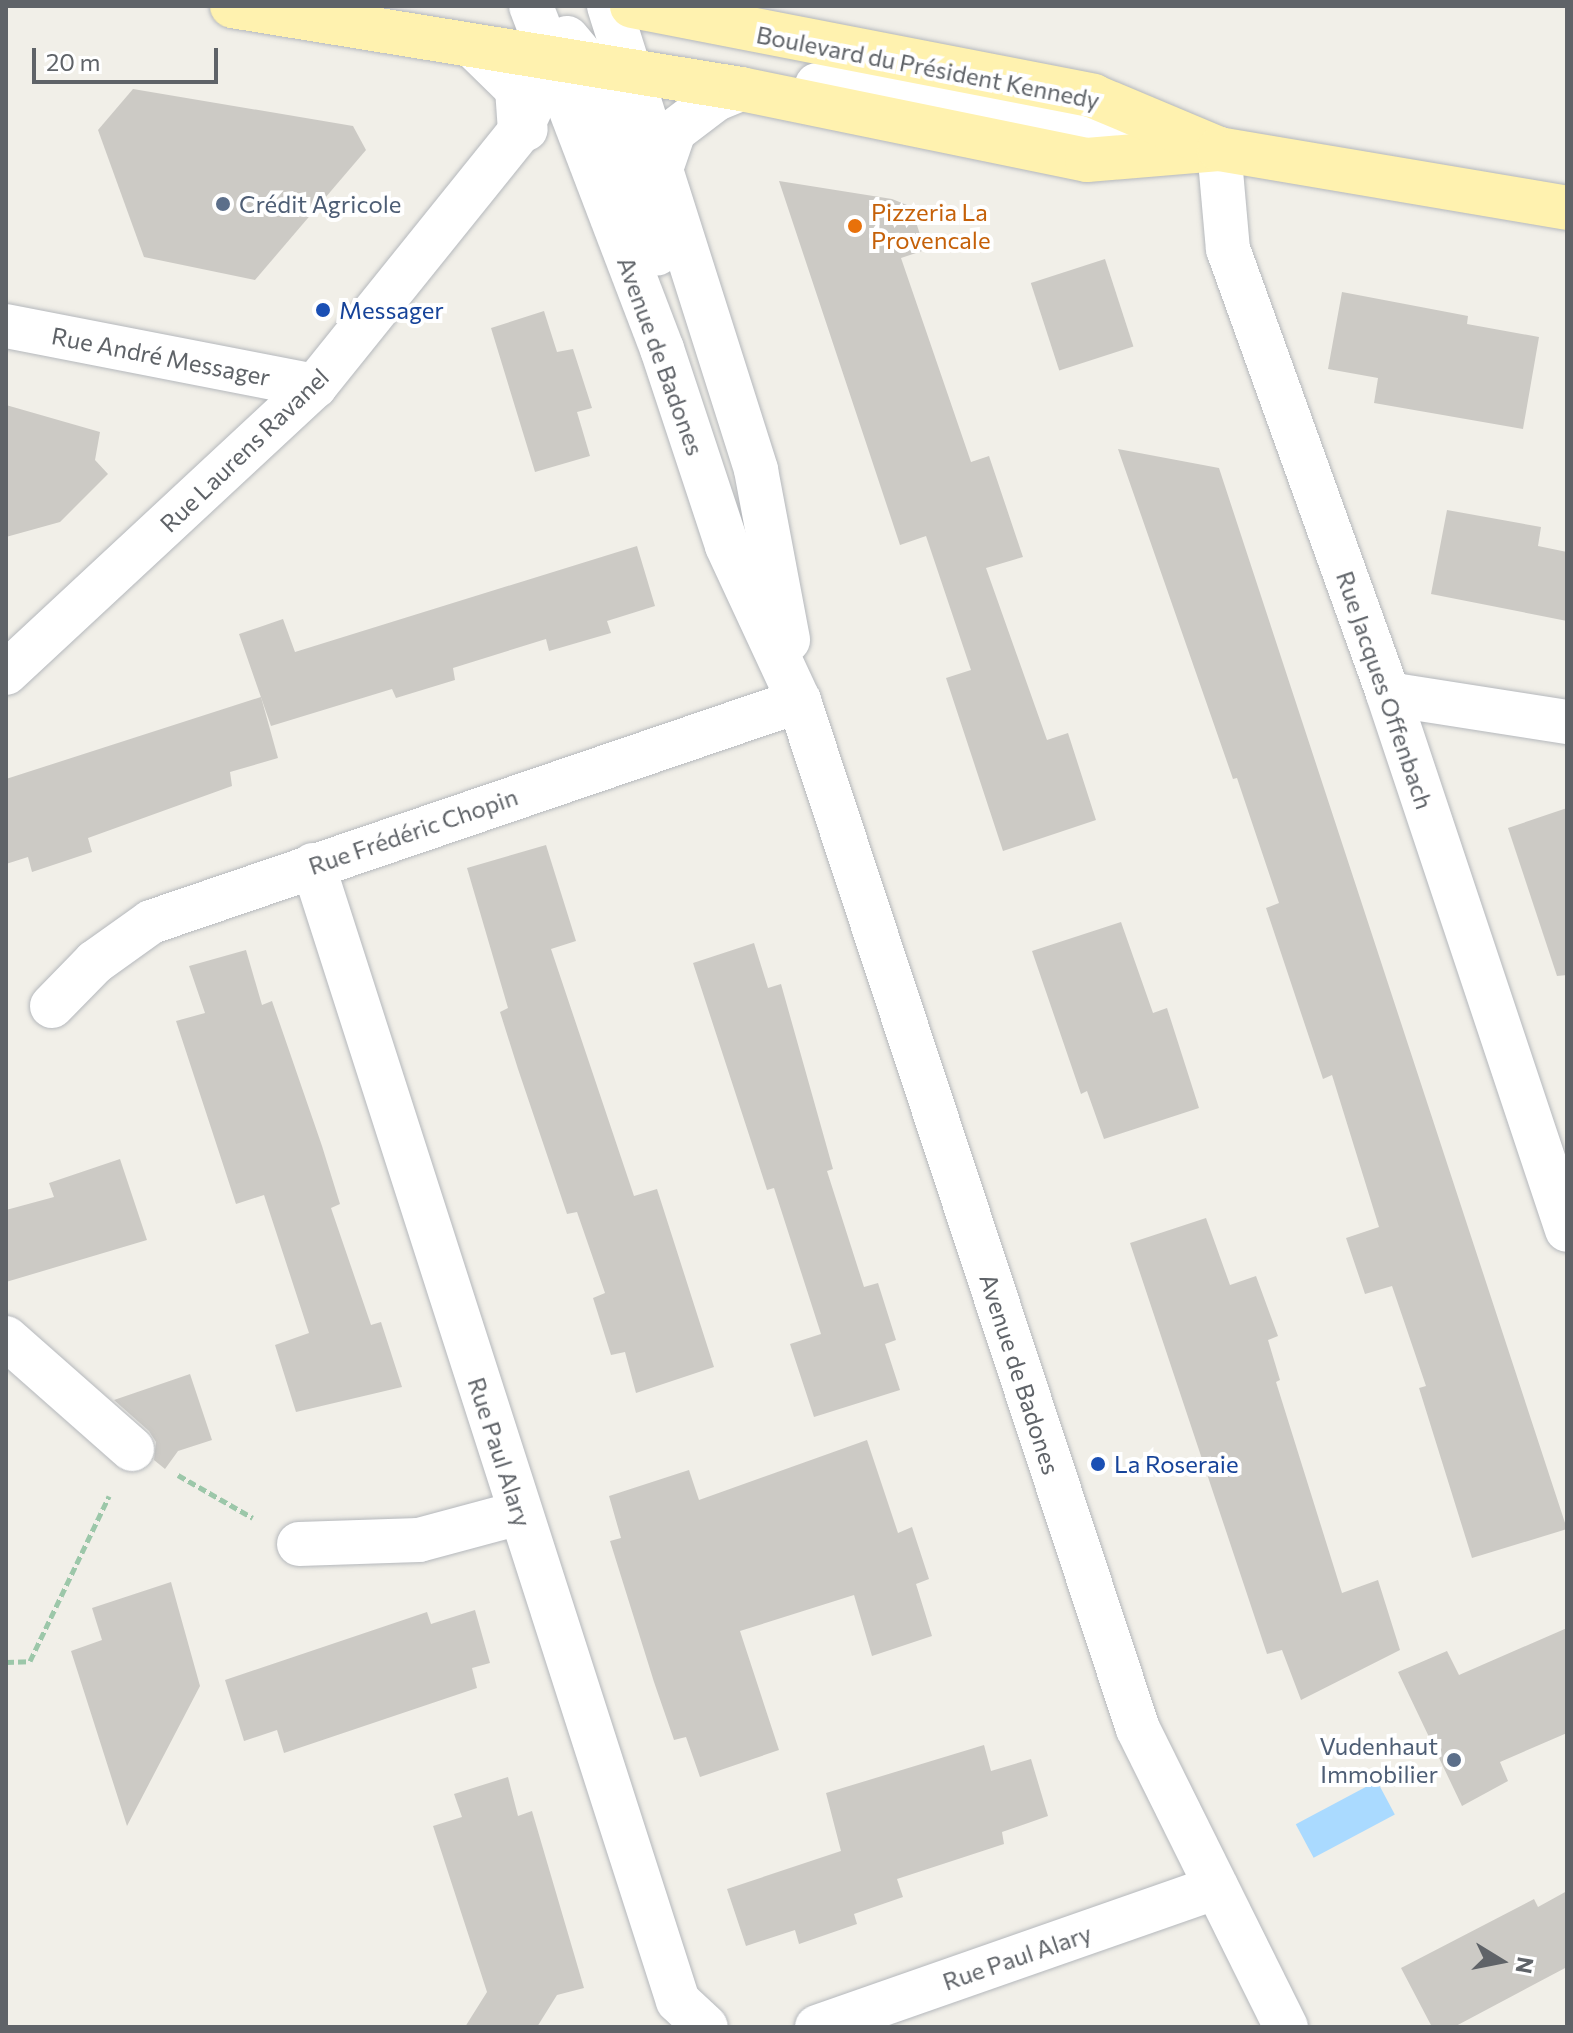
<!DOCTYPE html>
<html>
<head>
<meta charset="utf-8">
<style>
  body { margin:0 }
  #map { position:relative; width:1573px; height:2033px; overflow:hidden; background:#f1efe8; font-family:Commissioner,sans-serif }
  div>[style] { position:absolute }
  .water>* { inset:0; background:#aadaff; transform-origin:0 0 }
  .building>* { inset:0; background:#cccac5; transform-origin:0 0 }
  .path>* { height:5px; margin-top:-2.5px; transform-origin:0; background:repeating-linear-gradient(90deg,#9cc7a9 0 8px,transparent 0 12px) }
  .roads { filter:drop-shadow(0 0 2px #b5b8bc) drop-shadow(0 0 2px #b5b8bc) }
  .pedestrian>* { height:44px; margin:-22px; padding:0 22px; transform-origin:22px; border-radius:22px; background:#fff }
  .minor>* { height:44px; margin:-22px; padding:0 22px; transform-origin:22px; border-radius:22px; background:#fff }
  .primary>* { height:44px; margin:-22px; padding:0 22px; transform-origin:22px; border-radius:22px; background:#fff2af }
  .dots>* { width:22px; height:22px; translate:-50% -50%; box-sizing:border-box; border:4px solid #fff; border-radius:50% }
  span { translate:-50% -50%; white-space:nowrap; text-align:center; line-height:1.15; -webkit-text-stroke:8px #fff; paint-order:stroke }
  .street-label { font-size:24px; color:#5f6368 }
  .service-label { font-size:24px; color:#4e5e75 }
  .left { translate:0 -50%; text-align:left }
  .right { translate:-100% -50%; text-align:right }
  .food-label { font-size:24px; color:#c56008 }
  .transit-label { font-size:24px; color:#164399 }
  .frame { position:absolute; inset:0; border:8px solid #5f6368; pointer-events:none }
  .north { position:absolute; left:1461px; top:1921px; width:80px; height:80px; -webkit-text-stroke:6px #fff; paint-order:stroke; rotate:100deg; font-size:22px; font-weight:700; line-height:32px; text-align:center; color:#5f6368 }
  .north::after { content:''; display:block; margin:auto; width:28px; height:36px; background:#5f6368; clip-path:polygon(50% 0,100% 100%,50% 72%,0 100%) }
  .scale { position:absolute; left:32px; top:48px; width:186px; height:36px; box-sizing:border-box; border:4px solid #5f6368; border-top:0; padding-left:10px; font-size:24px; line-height:28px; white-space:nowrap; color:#5f6368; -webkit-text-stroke:6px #fff; paint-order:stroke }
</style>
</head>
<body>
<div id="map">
  <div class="water">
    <i style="left:1377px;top:1781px;width:38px;height:92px;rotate:62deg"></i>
  </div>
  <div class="building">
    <i style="clip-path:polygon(133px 89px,353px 126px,366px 150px,255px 280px,144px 257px,98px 130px)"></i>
    <i style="clip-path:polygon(779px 181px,892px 199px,907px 205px,914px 216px,925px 250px,901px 258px,971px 462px,989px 456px,1023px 557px,986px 568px,1047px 740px,1068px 733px,1096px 820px,1003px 851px,946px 678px,971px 670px,926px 536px,900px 545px)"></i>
    <i style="left:1105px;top:259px;width:92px;height:78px;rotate:72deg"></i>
    <i style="clip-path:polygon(1342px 292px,1468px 316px,1467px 324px,1539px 337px,1523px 429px,1374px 403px,1378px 378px,1328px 369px)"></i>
    <i style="clip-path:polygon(544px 311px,557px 352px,573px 349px,592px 408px,577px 412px,590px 456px,535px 472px,491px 328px)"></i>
    <i style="clip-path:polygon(6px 405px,100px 432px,95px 460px,108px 474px,60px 522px,6px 537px)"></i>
    <i style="clip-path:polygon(1118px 449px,1219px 468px,1567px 1529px,1472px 1558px,1419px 1388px,1426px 1386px,1392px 1286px,1365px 1294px,1346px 1238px,1379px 1227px,1332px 1075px,1323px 1079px,1266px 908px,1279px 903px,1237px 778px,1233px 779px)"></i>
    <i style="clip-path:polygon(1447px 510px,1541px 527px,1538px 546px,1567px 552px,1567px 621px,1431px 594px)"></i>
    <i style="clip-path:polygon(637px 546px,655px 606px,607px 621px,611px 633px,549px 651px,546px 639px,453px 668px,455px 680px,396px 698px,392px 689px,271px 726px,239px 634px,283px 619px,295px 652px)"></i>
    <i style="clip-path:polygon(261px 697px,278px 758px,230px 772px,232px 786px,88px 838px,92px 852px,32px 872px,28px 857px,6px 864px,6px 779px)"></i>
    <i style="clip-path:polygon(1567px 808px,1567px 975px,1557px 976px,1508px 828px)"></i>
    <i style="clip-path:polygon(546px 845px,576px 941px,551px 949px,634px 1196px,657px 1189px,714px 1367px,636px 1393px,625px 1352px,611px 1355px,593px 1298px,605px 1293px,577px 1212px,567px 1214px,518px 1069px,500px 1012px,508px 1008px,467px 868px)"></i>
    <i style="clip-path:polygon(1121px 922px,1153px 1013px,1167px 1008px,1199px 1108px,1104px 1139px,1087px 1091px,1081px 1094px,1032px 951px)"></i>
    <i style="clip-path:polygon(754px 943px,768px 988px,781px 984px,833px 1169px,827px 1171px,864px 1287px,878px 1283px,896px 1340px,885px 1344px,900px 1390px,814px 1417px,790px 1344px,821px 1334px,774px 1188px,767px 1190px,693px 963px)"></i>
    <i style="clip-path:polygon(246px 950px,262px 1005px,272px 1001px,322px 1146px,340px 1204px,331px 1208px,371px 1325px,381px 1322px,402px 1387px,296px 1412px,275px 1345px,309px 1333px,264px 1195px,236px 1204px,176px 1021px,205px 1013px,189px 966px)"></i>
    <i style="clip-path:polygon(120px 1159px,147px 1240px,6px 1282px,6px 1210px,54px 1197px,49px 1183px)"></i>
    <i style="clip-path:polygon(1206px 1218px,1230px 1285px,1256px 1276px,1278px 1336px,1268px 1340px,1280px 1380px,1276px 1382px,1342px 1593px,1378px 1580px,1400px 1650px,1301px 1700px,1282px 1650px,1267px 1654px,1130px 1243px)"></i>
    <i style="clip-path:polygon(190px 1374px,212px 1440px,178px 1451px,165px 1469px,154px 1460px,156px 1442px,149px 1431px,114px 1400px)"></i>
    <i style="clip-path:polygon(867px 1440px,898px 1533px,912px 1527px,929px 1579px,916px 1584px,932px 1636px,872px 1656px,854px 1595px,740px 1631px,779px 1750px,700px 1777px,686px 1737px,674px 1740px,654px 1682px,610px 1541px,621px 1538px,609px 1496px,689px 1470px,699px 1500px)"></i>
    <i style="clip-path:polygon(171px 1582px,200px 1686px,127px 1826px,71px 1651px,102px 1640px,92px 1608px)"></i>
    <i style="clip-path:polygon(475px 1610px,490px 1663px,472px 1668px,477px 1688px,284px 1753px,277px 1730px,244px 1741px,225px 1680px,427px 1612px,431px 1624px)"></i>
    <i style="clip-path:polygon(1567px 1628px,1567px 1733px,1500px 1762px,1508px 1781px,1462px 1806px,1398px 1672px,1447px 1651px,1459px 1675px)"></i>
    <i style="clip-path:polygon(984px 1745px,991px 1771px,1031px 1759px,1048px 1816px,1002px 1832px,1004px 1844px,897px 1879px,903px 1897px,854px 1914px,857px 1924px,799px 1944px,795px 1930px,746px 1946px,727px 1889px,841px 1851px,826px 1793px)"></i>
    <i style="clip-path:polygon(508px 1777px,518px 1816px,532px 1811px,584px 1988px,557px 1995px,537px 2027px,465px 2027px,487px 1992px,433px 1826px,462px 1817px,454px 1794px)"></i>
    <i style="clip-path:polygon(1567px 1891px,1567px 1967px,1454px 2027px,1432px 2027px,1401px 1968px,1534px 1899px,1538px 1907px)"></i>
  </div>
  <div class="path">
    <i style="left:178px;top:1475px;width:86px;rotate:29.8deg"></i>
    <i style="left:6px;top:1662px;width:24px;rotate:-2deg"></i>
    <i style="left:30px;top:1661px;width:183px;rotate:-64.4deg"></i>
  </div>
  <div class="roads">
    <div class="pedestrian">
      <i style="left:6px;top:1338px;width:168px;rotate:41.4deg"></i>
    </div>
    <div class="minor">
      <i style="left:531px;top:6px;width:367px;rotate:69.1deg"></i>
      <i style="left:662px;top:349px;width:207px;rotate:71.7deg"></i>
      <i style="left:727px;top:546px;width:171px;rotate:65.1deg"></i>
      <i style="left:799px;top:701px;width:1082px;rotate:71.75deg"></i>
      <i style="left:1138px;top:1729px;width:333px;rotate:63.6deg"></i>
      <i style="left:609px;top:6px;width:487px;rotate:72.4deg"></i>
      <i style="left:756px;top:470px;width:173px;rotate:79.3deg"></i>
      <i style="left:567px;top:38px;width:35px;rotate:50deg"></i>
      <i style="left:590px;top:65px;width:200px;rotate:70.4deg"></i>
      <i style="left:475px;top:48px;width:59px;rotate:44.3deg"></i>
      <i style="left:517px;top:89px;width:42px;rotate:85.9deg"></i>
      <i style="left:520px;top:131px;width:6px;rotate:-18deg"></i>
      <i style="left:817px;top:85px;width:347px;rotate:7.3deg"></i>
      <i style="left:1219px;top:149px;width:100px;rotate:84.9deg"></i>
      <i style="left:1228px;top:249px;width:473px;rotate:70.2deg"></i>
      <i style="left:1388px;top:694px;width:565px;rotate:71.53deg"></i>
      <i style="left:660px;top:172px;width:43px;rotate:-71.1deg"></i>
      <i style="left:674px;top:131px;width:53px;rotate:-37.3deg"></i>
      <i style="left:716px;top:99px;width:27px;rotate:-22deg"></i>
      <i style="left:6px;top:326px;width:315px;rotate:11deg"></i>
      <i style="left:6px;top:673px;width:422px;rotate:-42.9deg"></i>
      <i style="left:315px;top:386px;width:327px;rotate:-51.2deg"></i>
      <i style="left:520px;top:131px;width:76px;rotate:-65.1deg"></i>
      <i style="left:1388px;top:694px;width:181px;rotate:8.9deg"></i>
      <i style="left:313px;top:865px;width:1193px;rotate:72.19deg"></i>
      <i style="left:678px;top:2001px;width:38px;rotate:43deg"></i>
      <i style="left:52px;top:1006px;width:62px;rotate:-45.7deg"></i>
      <i style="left:95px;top:962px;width:69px;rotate:-35.5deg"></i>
      <i style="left:151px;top:922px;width:685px;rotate:-18.83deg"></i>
      <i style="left:299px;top:1544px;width:120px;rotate:-1.9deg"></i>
      <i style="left:419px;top:1540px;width:104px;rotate:-15.1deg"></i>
      <i style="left:817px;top:2027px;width:423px;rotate:-19.3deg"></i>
    </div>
    <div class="primary">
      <i style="left:232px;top:6px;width:516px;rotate:9.26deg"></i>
      <i style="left:741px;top:89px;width:353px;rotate:11.6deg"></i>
      <i style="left:1087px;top:160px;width:132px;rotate:-4.8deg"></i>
      <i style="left:632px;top:6px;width:470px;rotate:11deg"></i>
      <i style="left:1093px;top:96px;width:137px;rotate:22.8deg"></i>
      <i style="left:1219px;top:149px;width:353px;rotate:9.6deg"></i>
    </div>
  </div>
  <div class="dots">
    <i style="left:223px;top:204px;background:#5c6f8a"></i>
    <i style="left:855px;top:226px;background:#e8710a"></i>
    <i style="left:323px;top:310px;background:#1a4fb4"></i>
    <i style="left:1098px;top:1464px;background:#1a4fb4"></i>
    <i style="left:1454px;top:1760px;background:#5c6f8a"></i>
  </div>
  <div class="street-label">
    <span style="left:928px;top:67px;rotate:11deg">Boulevard du Président Kennedy</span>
    <span style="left:161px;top:356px;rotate:11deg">Rue André Messager</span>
    <span style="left:661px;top:356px;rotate:70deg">Avenue de Badones</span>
    <span style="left:244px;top:450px;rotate:-44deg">Rue Laurens Ravanel</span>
    <span style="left:1385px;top:690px;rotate:71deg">Rue Jacques Offenbach</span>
    <span style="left:413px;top:831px;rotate:-19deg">Rue Frédéric Chopin</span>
    <span style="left:1020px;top:1374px;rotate:72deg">Avenue de Badones</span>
    <span style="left:500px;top:1452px;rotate:72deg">Rue Paul Alary</span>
    <span style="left:1017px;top:1957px;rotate:-19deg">Rue Paul Alary</span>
  </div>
  <div class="service-label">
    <span class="left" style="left:239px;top:204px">Crédit Agricole</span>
    <span class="right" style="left:1438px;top:1760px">Vudenhaut<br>Immobilier</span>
  </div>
  <div class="food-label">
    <span class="left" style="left:871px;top:226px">Pizzeria La<br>Provencale</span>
  </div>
  <div class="transit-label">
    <span class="left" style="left:339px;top:310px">Messager</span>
    <span class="left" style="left:1114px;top:1464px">La Roseraie</span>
  </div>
  <div class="frame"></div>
  <div class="north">N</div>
  <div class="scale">20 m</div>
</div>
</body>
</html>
